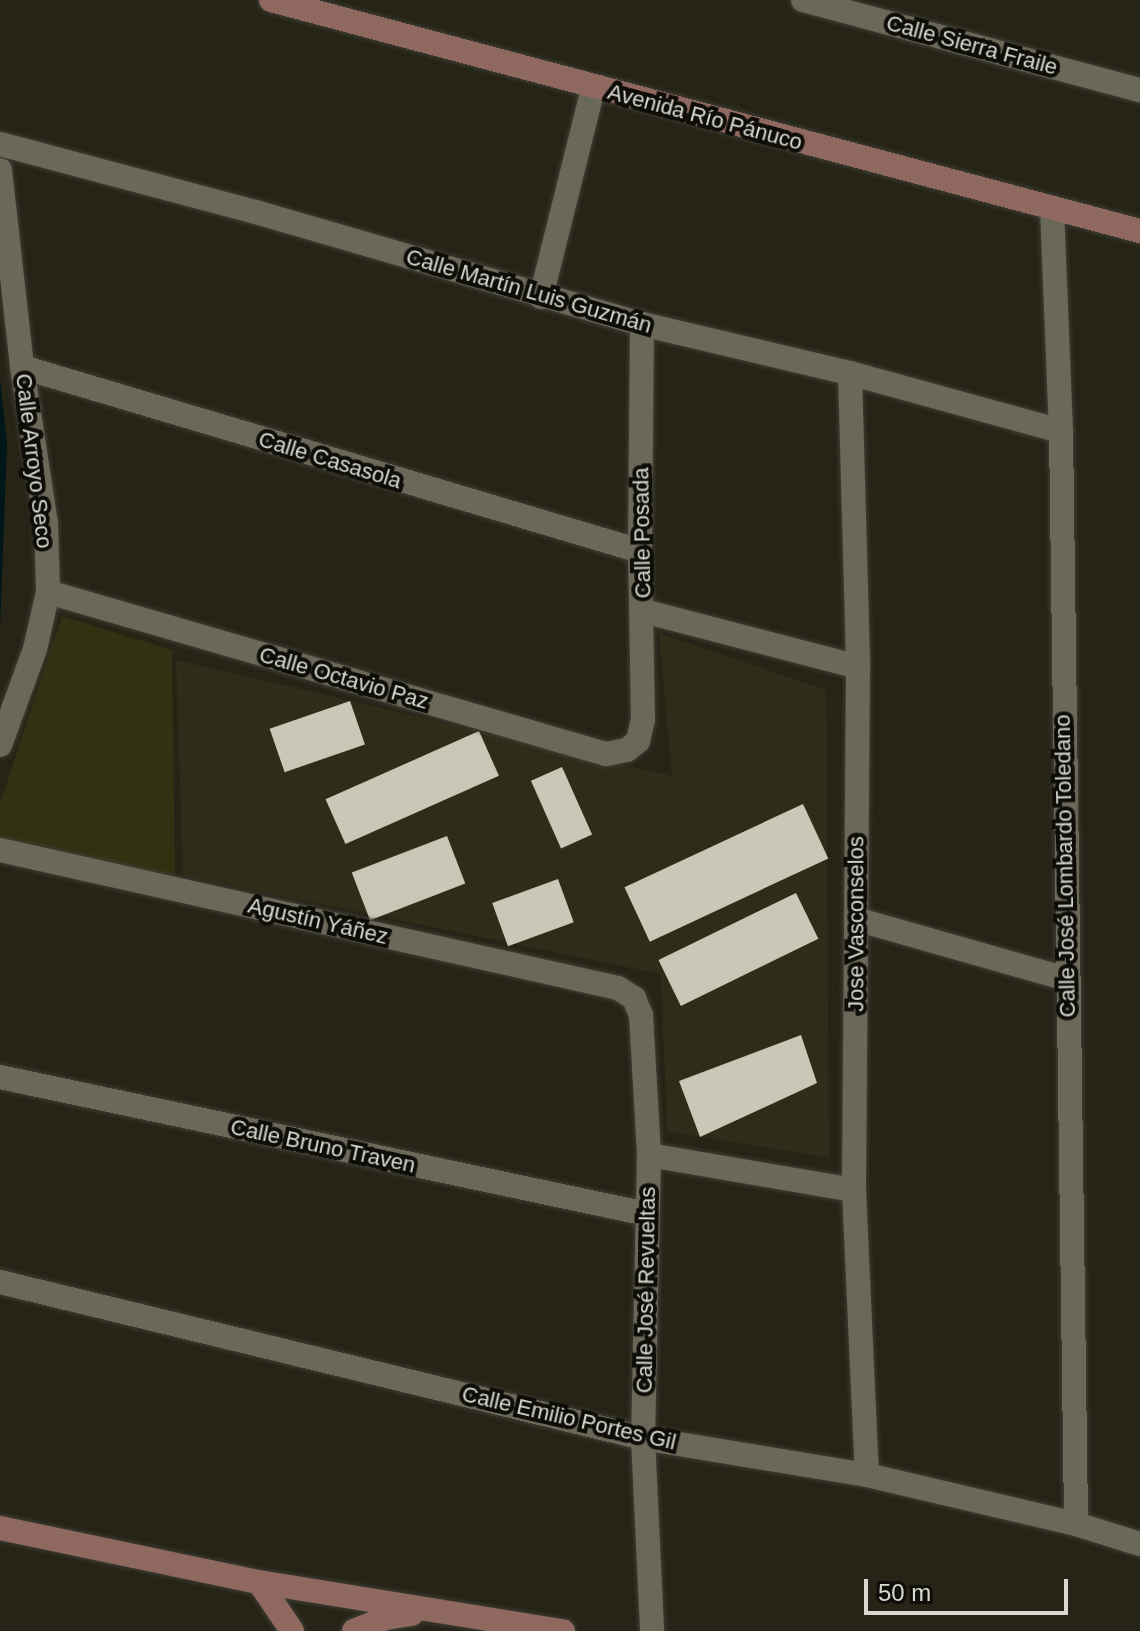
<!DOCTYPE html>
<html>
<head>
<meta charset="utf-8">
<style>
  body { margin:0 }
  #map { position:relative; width:1140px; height:1631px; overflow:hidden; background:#262417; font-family:Arial,sans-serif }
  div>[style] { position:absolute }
  .built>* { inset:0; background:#302c1a }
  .green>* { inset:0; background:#303212 }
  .water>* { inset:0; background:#00171a }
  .building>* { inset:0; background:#cac7b6; transform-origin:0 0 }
  .roads { filter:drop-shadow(0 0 2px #3f3e34) drop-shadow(0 0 2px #3f3e34) }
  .street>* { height:24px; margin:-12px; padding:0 12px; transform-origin:12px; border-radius:12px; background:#6a6859 }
  .secondary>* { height:24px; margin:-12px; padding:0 12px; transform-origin:12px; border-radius:12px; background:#8f6860 }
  span { translate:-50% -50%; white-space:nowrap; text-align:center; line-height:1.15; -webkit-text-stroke:8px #0e0d08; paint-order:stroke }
  .street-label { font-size:22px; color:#d9d8cf }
  .scale { position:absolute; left:864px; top:1579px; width:204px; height:36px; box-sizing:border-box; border:4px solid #d9d8cf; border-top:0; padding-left:10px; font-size:24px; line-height:28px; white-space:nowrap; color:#d9d8cf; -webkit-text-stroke:6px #0e0d08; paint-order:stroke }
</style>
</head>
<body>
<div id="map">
  <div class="built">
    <i style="clip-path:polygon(659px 633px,826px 690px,829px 1158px,667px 1131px,661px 974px,183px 876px,176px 660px,672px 776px)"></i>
  </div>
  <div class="green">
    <i style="clip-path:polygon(62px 616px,172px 650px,175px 876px,0 841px,0 803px)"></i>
  </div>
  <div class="water">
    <i style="clip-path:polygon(0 378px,7px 443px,0 630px)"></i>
  </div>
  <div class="building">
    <i style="left:350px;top:701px;width:46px;height:85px;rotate:71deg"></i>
    <i style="left:479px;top:731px;width:49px;height:168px;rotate:66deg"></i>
    <i style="left:562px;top:767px;width:74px;height:34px;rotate:66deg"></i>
    <i style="left:803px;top:804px;width:60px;height:197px;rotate:65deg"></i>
    <i style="left:447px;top:836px;width:51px;height:102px;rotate:69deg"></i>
    <i style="left:558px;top:879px;width:46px;height:70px;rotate:70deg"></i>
    <i style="left:796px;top:893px;width:51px;height:153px;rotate:64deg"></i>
    <i style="clip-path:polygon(801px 1035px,817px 1083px,700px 1137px,679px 1081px)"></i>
  </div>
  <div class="roads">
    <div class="street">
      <i style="left:803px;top:0;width:349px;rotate:15deg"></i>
      <i style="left:0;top:144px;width:265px;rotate:14.9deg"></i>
      <i style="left:256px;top:212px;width:402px;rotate:16.2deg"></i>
      <i style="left:642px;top:324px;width:214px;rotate:13.3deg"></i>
      <i style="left:850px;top:373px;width:219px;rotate:15.4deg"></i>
      <i style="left:0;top:170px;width:198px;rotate:83.6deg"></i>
      <i style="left:22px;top:367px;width:158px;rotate:81.3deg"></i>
      <i style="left:46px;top:523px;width:69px;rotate:88.3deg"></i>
      <i style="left:48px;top:592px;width:58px;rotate:102.8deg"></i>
      <i style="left:35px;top:649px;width:102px;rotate:110deg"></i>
      <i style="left:1052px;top:208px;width:223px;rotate:87.7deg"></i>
      <i style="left:1061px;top:431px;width:1093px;rotate:89.21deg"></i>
      <i style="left:541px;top:297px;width:215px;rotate:-76deg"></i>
      <i style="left:22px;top:367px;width:645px;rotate:16.58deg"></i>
      <i style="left:850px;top:373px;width:294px;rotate:88.4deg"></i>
      <i style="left:858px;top:667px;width:523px;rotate:90.44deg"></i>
      <i style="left:854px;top:1190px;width:285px;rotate:87.4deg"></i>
      <i style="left:48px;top:592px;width:581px;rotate:16.19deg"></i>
      <i style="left:606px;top:754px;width:21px;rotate:-11deg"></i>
      <i style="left:627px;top:750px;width:14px;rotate:-39deg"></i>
      <i style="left:638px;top:741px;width:22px;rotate:-77deg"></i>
      <i style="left:643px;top:720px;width:169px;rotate:-91deg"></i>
      <i style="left:640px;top:551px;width:227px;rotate:-89.5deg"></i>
      <i style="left:643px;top:611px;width:222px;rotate:14.6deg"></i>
      <i style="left:0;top:850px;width:633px;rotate:12.59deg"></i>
      <i style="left:618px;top:988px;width:19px;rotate:32deg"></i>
      <i style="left:634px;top:998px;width:18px;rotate:68deg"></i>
      <i style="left:641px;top:1015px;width:140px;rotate:86.7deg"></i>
      <i style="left:649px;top:1155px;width:283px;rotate:91.2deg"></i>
      <i style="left:643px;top:1438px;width:193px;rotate:87.3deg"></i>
      <i style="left:856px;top:919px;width:218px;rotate:15.9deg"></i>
      <i style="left:0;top:1077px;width:661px;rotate:11.96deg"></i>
      <i style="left:649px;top:1155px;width:208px;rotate:9.7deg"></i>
      <i style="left:0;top:1282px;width:662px;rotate:13.64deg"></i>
      <i style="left:643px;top:1438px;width:227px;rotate:9.4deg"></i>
      <i style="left:867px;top:1475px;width:215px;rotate:13.2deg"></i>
      <i style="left:1076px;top:1524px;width:67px;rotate:17.4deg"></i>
    </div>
    <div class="secondary">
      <i style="left:271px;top:0;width:899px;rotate:14.89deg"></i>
      <i style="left:0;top:1528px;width:265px;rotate:11.8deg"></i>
      <i style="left:259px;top:1582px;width:308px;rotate:9.2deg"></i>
      <i style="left:259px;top:1582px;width:59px;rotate:56deg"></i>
      <i style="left:354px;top:1631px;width:35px;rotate:-22deg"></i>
      <i style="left:386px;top:1618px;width:26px;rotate:-9deg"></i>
    </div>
  </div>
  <div class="street-label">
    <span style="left:972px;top:45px;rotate:15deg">Calle Sierra Fraile</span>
    <span style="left:705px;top:117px;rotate:15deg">Avenida Río Pánuco</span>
    <span style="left:529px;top:291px;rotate:16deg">Calle Martín Luis Guzmán</span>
    <span style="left:330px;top:460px;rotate:17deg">Calle Casasola</span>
    <span style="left:34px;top:461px;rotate:83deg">Calle Arroyo Seco</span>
    <span style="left:642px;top:533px;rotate:-91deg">Calle Posada</span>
    <span style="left:344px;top:678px;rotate:16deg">Calle Octavio Paz</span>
    <span style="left:1065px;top:866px;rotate:-91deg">Calle José Lombardo Toledano</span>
    <span style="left:318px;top:921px;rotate:13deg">Agustín Yáñez</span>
    <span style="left:856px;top:924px;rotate:-90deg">Jose Vasconselos</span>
    <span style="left:323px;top:1146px;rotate:12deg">Calle Bruno Traven</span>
    <span style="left:646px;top:1290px;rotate:-89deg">Calle José Revueltas</span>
    <span style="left:569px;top:1418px;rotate:13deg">Calle Emilio Portes Gil</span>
  </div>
  <div class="scale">50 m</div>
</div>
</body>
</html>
